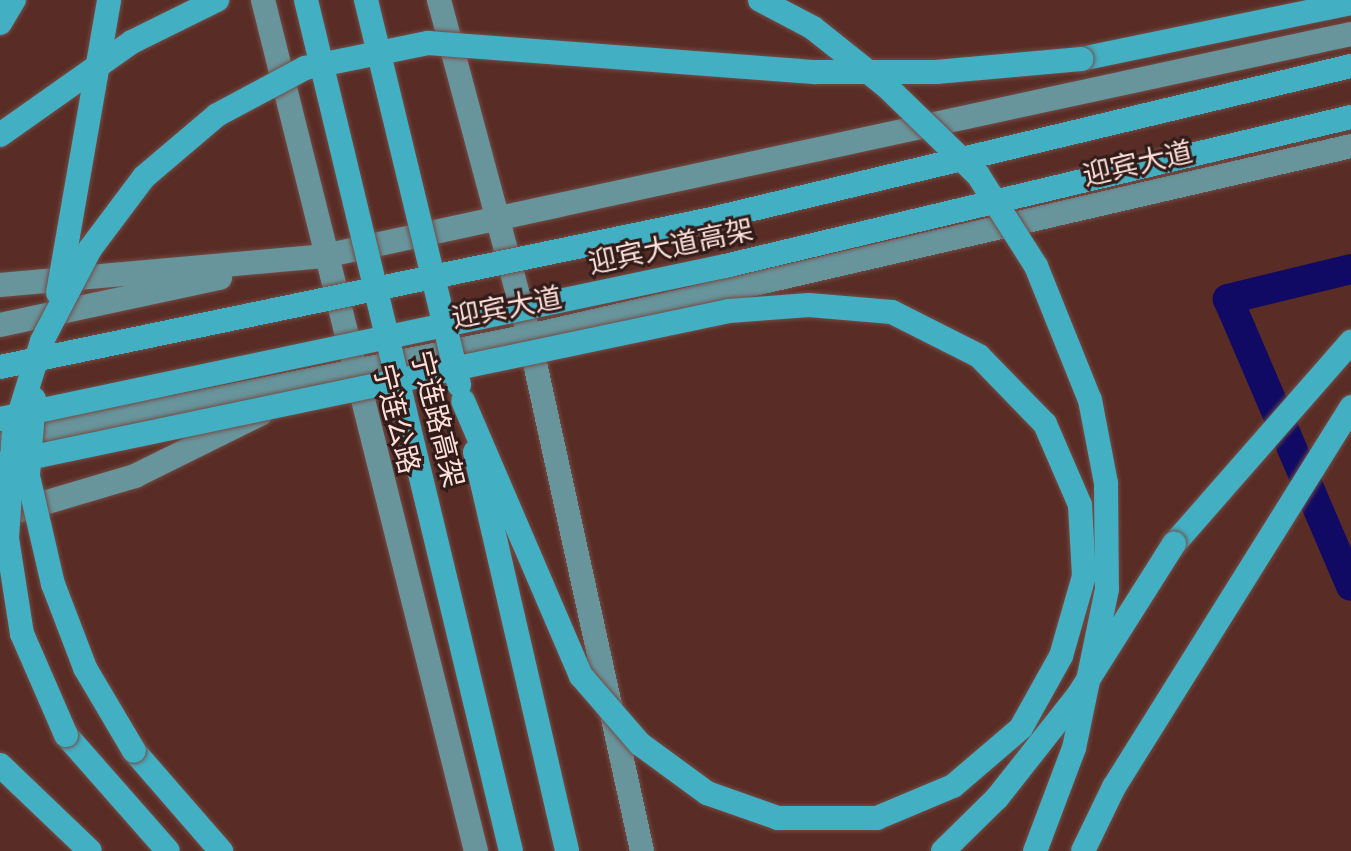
<!DOCTYPE html>
<html>
<head>
<meta charset="utf-8">
<style>
  body { margin:0 }
  #map { position:relative; width:1351px; height:851px; overflow:hidden; background:#592d25; font-family:"DM Sans","Noto Sans SC",sans-serif }
  div>[style] { position:absolute }
  .canal>* { height:30px; margin:-15px; padding:0 15px; transform-origin:15px; border-radius:15px; background:#100a64 }
  .roads { filter:drop-shadow(0 0 2px #724c46) drop-shadow(0 0 2px #724c46) }
  .major>* { height:24px; margin:-12px; padding:0 12px; transform-origin:12px; border-radius:12px; background:#68959c }
  .highway>* { height:24px; margin:-12px; padding:0 12px; transform-origin:12px; border-radius:12px; background:#43afc2 }
  .bridges { filter:drop-shadow(0 0 2px #724c46) drop-shadow(0 0 2px #724c46) }
  .highway-bridge>* { height:24px; margin:-12px; padding:0 12px; transform-origin:12px; border-radius:12px; background:#43afc2 }
  span { translate:-50% -50%; white-space:nowrap; text-align:center; line-height:1.15; -webkit-text-stroke:6px #311c19; paint-order:stroke }
  .street-label { font-size:28px; color:#fcdfd9 }
</style>
</head>
<body>
<div id="map">
  <div class="canal">
    <i style="left:1351px;top:269px;width:127px;rotate:166.3deg"></i>
    <i style="left:1228px;top:299px;width:312px;rotate:66.8deg"></i>
  </div>
  <div class="roads">
    <div class="major">
      <i style="left:263px;top:0;width:877px;rotate:75.95deg"></i>
      <i style="left:439px;top:0;width:348px;rotate:75deg"></i>
      <i style="left:529px;top:336px;width:527px;rotate:77.62deg"></i>
      <i style="left:0;top:285px;width:325px;rotate:-5.1deg"></i>
      <i style="left:324px;top:256px;width:1051px;rotate:-12.2deg"></i>
      <i style="left:0;top:325px;width:225px;rotate:-12.1deg"></i>
      <i style="left:0;top:442px;width:540px;rotate:-11.33deg"></i>
      <i style="left:529px;top:336px;width:844px;rotate:-13.01deg"></i>
      <i style="left:0;top:516px;width:141px;rotate:-16.5deg"></i>
      <i style="left:135px;top:476px;width:140px;rotate:-26.4deg"></i>
    </div>
    <div class="highway">
      <i style="left:0;top:23px;width:27px;rotate:-59deg"></i>
      <i style="left:1081px;top:59px;width:276px;rotate:-11.7deg"></i>
      <i style="left:1174px;top:544px;width:269px;rotate:-48.8deg"></i>
      <i style="left:66px;top:735px;width:154px;rotate:48.7deg"></i>
      <i style="left:134px;top:751px;width:133px;rotate:49deg"></i>
      <i style="left:0;top:765px;width:124px;rotate:43.7deg"></i>
      <i style="left:1083px;top:851px;width:71px;rotate:-64.2deg"></i>
      <i style="left:1114px;top:787px;width:448px;rotate:-58deg"></i>
    </div>
  </div>
  <div class="bridges">
    <div class="highway-bridge">
      <i style="left:306px;top:0;width:875px;rotate:76.46deg"></i>
      <i style="left:366px;top:0;width:396px;rotate:76.4deg"></i>
      <i style="left:760px;top:0;width:60px;rotate:27.8deg"></i>
      <i style="left:813px;top:28px;width:93px;rotate:38.5deg"></i>
      <i style="left:886px;top:86px;width:128px;rotate:44.1deg"></i>
      <i style="left:978px;top:175px;width:108px;rotate:57.5deg"></i>
      <i style="left:1036px;top:266px;width:144px;rotate:68.1deg"></i>
      <i style="left:1090px;top:400px;width:85px;rotate:79.1deg"></i>
      <i style="left:1106px;top:483px;width:106px;rotate:89.5deg"></i>
      <i style="left:1107px;top:589px;width:162px;rotate:101.7deg"></i>
      <i style="left:1074px;top:748px;width:110px;rotate:110.7deg"></i>
      <i style="left:0;top:135px;width:161px;rotate:-35.2deg"></i>
      <i style="left:132px;top:42px;width:95px;rotate:-26.3deg"></i>
      <i style="left:58px;top:293px;width:297px;rotate:-80.1deg"></i>
      <i style="left:0;top:367px;width:722px;rotate:-11.75deg"></i>
      <i style="left:707px;top:220px;width:662px;rotate:-13.45deg"></i>
      <i style="left:34px;top:399px;width:77px;rotate:94.5deg"></i>
      <i style="left:28px;top:476px;width:111px;rotate:77deg"></i>
      <i style="left:53px;top:584px;width:90px;rotate:69.1deg"></i>
      <i style="left:85px;top:668px;width:96px;rotate:59.4deg"></i>
      <i style="left:0;top:419px;width:741px;rotate:-11.92deg"></i>
      <i style="left:725px;top:266px;width:643px;rotate:-13.39deg"></i>
      <i style="left:475px;top:452px;width:409px;rotate:77deg"></i>
      <i style="left:0;top:464px;width:745px;rotate:-11.85deg"></i>
      <i style="left:729px;top:311px;width:80px;rotate:-4.3deg"></i>
      <i style="left:809px;top:305px;width:83px;rotate:4.8deg"></i>
      <i style="left:892px;top:312px;width:97px;rotate:26.8deg"></i>
      <i style="left:979px;top:356px;width:95px;rotate:45.9deg"></i>
      <i style="left:1045px;top:424px;width:88px;rotate:66.6deg"></i>
      <i style="left:1080px;top:505px;width:71px;rotate:86.8deg"></i>
      <i style="left:1084px;top:576px;width:83px;rotate:106deg"></i>
      <i style="left:1061px;top:656px;width:82px;rotate:119.1deg"></i>
      <i style="left:1021px;top:728px;width:89px;rotate:139.5deg"></i>
      <i style="left:953px;top:786px;width:82px;rotate:157.2deg"></i>
      <i style="left:877px;top:818px;width:99px;rotate:180deg"></i>
      <i style="left:778px;top:818px;width:75px;rotate:-160.6deg"></i>
      <i style="left:707px;top:793px;width:83px;rotate:-143.8deg"></i>
      <i style="left:640px;top:744px;width:90px;rotate:-130.9deg"></i>
      <i style="left:581px;top:676px;width:299px;rotate:-113.2deg"></i>
      <i style="left:66px;top:735px;width:110px;rotate:-113.5deg"></i>
      <i style="left:22px;top:634px;width:97px;rotate:-98.9deg"></i>
      <i style="left:7px;top:538px;width:107px;rotate:-86.3deg"></i>
      <i style="left:14px;top:431px;width:94px;rotate:-72.7deg"></i>
      <i style="left:42px;top:341px;width:104px;rotate:-62.4deg"></i>
      <i style="left:90px;top:249px;width:90px;rotate:-53.1deg"></i>
      <i style="left:144px;top:177px;width:96px;rotate:-40.3deg"></i>
      <i style="left:217px;top:115px;width:100px;rotate:-28.1deg"></i>
      <i style="left:305px;top:68px;width:126px;rotate:-11.5deg"></i>
      <i style="left:428px;top:43px;width:389px;rotate:4.3deg"></i>
      <i style="left:816px;top:72px;width:120px"></i>
      <i style="left:936px;top:72px;width:146px;rotate:-5.1deg"></i>
      <i style="left:943px;top:851px;width:76px;rotate:-44.5deg"></i>
      <i style="left:997px;top:798px;width:132px;rotate:-51.7deg"></i>
      <i style="left:1079px;top:694px;width:178px;rotate:-57.7deg"></i>
    </div>
  </div>
  <div class="street-label">
    <span style="left:1138px;top:164px;rotate:-13deg">迎宾大道</span>
    <span style="left:671px;top:247px;rotate:-12deg">迎宾大道高架</span>
    <span style="left:507px;top:308px;rotate:-11deg">迎宾大道</span>
    <span style="left:396px;top:419px;rotate:76deg">宁连公路</span>
    <span style="left:437px;top:419px;rotate:76deg">宁连路高架</span>
  </div>
</div>
</body>
</html>
